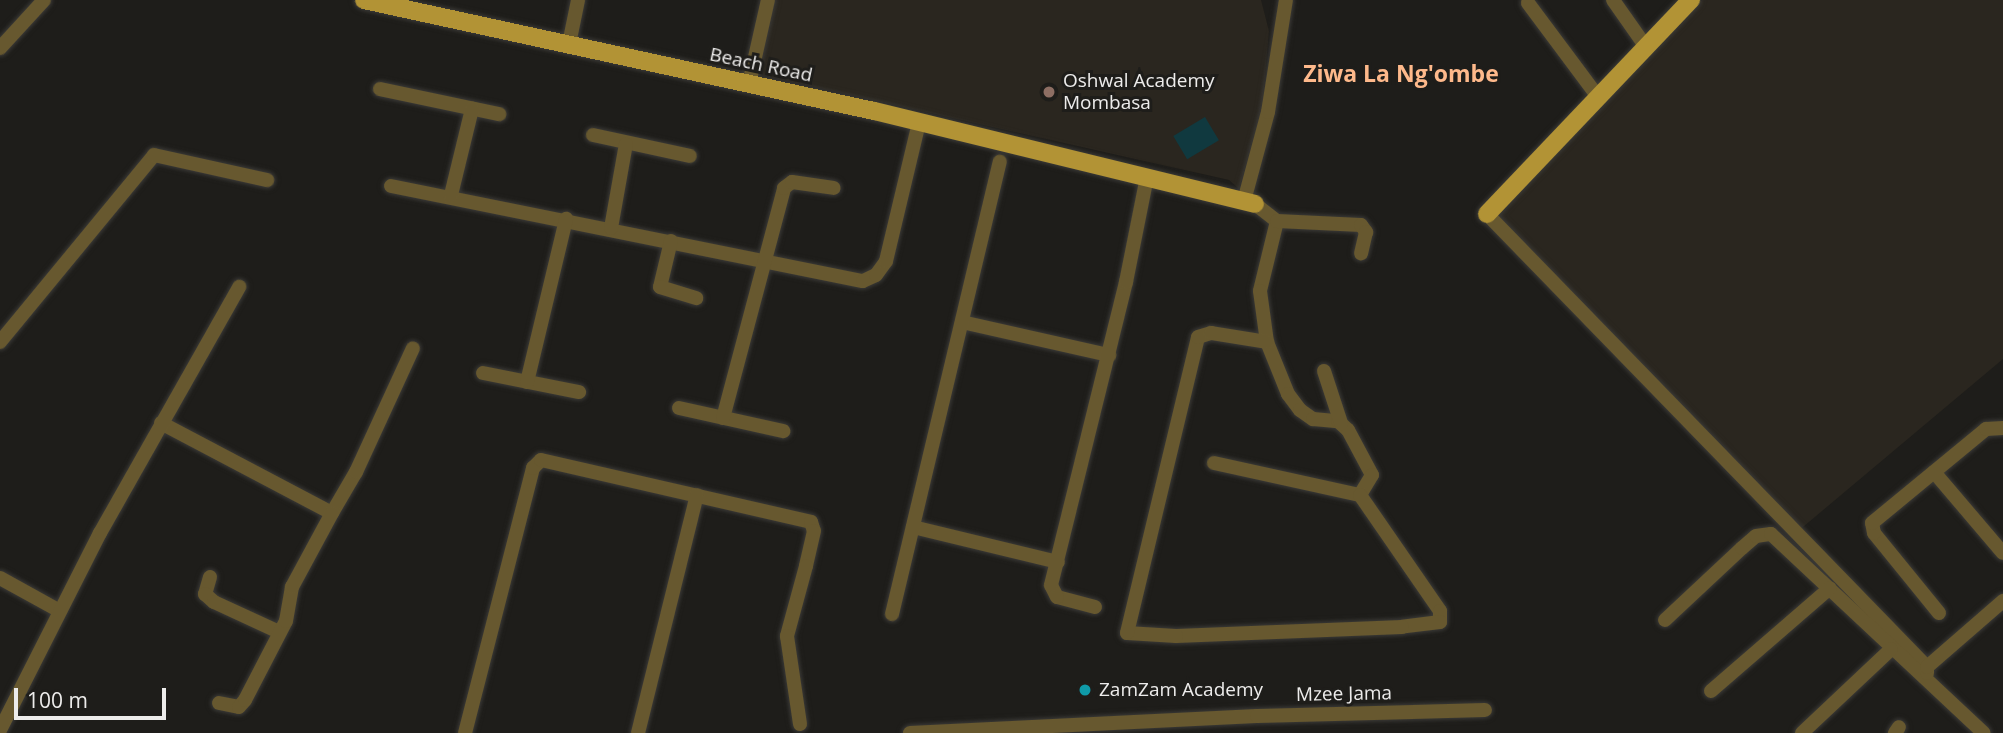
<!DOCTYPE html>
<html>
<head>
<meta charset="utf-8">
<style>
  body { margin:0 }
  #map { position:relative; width:2003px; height:733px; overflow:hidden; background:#1e1d1a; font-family:"Open Sans",sans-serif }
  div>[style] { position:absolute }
  .built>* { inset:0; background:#2a261f }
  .water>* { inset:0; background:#10393f; transform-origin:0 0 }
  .roads { filter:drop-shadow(0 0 2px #3b3a37) drop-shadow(0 0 2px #3b3a37) }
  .minor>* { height:14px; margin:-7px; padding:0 7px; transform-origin:7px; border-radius:7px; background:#67582f }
  .major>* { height:18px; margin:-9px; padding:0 9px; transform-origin:9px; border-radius:9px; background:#b29335 }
  .dots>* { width:19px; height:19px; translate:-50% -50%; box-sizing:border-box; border:4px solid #1e1d1a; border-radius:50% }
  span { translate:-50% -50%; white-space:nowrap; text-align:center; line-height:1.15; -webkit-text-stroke:6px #1e1d1a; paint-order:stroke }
  .street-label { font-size:19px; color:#edeceb }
  .poi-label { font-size:19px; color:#edeceb }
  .left { translate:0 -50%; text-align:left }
  .quarter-label { font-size:23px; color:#feb98b; font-weight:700 }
  .scale { position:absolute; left:14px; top:688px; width:152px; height:32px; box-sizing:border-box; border:4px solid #edeceb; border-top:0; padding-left:9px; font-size:21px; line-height:24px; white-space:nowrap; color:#edeceb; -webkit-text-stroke:5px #1e1d1a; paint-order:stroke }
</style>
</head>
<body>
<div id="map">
  <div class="built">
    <i style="clip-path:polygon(772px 0,1261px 0,1269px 31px,1262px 110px,1239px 189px,1229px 180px,756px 74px)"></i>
    <i style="clip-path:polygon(1702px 0,2003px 0,2003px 359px,1797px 532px,1492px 215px)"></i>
  </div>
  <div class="water">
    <i style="left:1205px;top:117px;width:27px;height:37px;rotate:59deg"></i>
  </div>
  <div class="roads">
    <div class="minor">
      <i style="left:1613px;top:0;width:57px;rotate:54.9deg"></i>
      <i style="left:1528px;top:3px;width:117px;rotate:53.3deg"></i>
      <i style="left:569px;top:44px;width:45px;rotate:-78.4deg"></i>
      <i style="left:0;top:48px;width:65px;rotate:-47.5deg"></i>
      <i style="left:749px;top:84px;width:86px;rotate:-77.3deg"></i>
      <i style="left:380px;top:89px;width:122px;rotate:11.9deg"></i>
      <i style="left:593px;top:135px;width:99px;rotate:12.2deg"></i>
      <i style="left:391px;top:186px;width:481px;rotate:11.4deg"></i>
      <i style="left:863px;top:281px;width:14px;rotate:-25deg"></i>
      <i style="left:876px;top:275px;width:17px;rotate:-54deg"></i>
      <i style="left:886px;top:261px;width:143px;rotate:-76.6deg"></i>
      <i style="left:451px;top:195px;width:89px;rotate:-76.3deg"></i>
      <i style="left:1244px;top:201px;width:92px;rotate:-74.9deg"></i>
      <i style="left:1268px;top:112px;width:113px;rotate:-80.9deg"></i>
      <i style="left:1255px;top:204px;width:28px;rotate:38deg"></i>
      <i style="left:1277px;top:221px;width:72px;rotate:103.7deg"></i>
      <i style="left:1260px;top:291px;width:51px;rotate:82.2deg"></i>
      <i style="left:1267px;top:342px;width:56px;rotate:68deg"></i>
      <i style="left:1288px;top:394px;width:20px;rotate:53deg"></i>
      <i style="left:1300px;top:410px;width:16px;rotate:35deg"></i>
      <i style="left:1313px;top:419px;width:25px;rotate:5deg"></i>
      <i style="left:1338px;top:421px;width:13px;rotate:42deg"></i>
      <i style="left:1348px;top:430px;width:51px;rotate:61.9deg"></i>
      <i style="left:1372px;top:475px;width:23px;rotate:121deg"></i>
      <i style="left:1487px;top:214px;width:632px;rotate:45.83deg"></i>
      <i style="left:1277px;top:221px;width:84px;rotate:2.7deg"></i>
      <i style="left:1361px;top:225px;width:9px;rotate:54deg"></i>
      <i style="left:1366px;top:232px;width:22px;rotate:103deg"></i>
      <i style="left:611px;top:228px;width:85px;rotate:-79.9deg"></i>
      <i style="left:671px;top:241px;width:47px;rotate:103.4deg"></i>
      <i style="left:660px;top:287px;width:38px;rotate:17deg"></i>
      <i style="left:962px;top:322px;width:151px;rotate:12.7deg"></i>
      <i style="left:0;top:342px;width:242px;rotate:-50.5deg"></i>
      <i style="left:154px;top:155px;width:116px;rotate:12.5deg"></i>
      <i style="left:1324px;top:371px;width:55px;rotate:71.9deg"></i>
      <i style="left:483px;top:373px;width:98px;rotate:11.2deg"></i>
      <i style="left:527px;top:382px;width:168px;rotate:-76.5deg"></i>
      <i style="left:679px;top:408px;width:107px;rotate:12.5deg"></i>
      <i style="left:723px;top:418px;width:238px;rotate:-75.1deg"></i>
      <i style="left:784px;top:188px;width:10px;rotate:-37deg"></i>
      <i style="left:792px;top:182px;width:42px;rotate:8.1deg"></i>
      <i style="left:161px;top:423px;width:193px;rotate:27.8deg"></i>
      <i style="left:332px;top:513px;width:48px;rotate:-59.7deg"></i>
      <i style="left:356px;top:472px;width:136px;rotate:-65.3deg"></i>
      <i style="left:1214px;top:463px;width:149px;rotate:12.4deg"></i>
      <i style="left:1360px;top:495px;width:141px;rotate:55.4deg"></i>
      <i style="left:1440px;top:611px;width:11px;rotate:90deg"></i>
      <i style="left:1440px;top:622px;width:38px;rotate:173deg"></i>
      <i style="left:1402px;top:627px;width:226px;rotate:177.7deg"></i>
      <i style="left:1176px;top:636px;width:49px;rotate:-176.5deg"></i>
      <i style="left:1127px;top:633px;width:304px;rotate:-76.5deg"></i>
      <i style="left:1198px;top:337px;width:14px;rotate:-17deg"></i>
      <i style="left:1211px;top:333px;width:57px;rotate:9.1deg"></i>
      <i style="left:1934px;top:472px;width:106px;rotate:49.6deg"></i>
      <i style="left:913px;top:527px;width:149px;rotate:13.6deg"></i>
      <i style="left:210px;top:577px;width:18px;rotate:106deg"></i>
      <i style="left:205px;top:594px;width:12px;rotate:42deg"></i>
      <i style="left:214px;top:602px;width:72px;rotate:24.8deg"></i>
      <i style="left:0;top:578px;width:68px;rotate:28.8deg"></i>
      <i style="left:1095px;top:607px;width:39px;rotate:-165deg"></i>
      <i style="left:1057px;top:597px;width:13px;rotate:-117deg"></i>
      <i style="left:1051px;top:585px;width:312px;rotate:-76.1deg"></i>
      <i style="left:1126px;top:282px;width:107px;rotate:-78.7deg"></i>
      <i style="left:1939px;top:613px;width:103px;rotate:-129.1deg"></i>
      <i style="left:1874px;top:533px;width:10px;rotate:-101deg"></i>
      <i style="left:1872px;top:523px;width:148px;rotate:-39.5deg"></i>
      <i style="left:1986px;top:429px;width:17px;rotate:-3deg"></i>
      <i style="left:892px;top:614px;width:465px;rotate:-76.6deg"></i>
      <i style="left:1665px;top:620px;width:105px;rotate:-43.1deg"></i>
      <i style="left:1742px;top:548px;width:18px;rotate:-41deg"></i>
      <i style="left:1756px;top:536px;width:15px;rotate:-8deg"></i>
      <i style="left:1771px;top:534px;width:291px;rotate:43.1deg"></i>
      <i style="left:1927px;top:673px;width:6px;rotate:-90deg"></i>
      <i style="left:1927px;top:667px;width:101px;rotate:-41deg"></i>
      <i style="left:1711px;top:691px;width:157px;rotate:-40.9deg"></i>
      <i style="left:219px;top:703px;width:20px;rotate:11deg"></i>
      <i style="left:239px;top:707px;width:9px;rotate:-49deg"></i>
      <i style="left:245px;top:700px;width:89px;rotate:-62.6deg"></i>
      <i style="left:286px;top:621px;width:35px;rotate:-80deg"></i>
      <i style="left:292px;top:587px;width:84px;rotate:-61.6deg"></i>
      <i style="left:0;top:730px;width:221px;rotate:-63.1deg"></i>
      <i style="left:100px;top:533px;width:283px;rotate:-60.5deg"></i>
      <i style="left:465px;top:733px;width:274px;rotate:-75.6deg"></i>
      <i style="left:533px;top:468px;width:11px;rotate:-45deg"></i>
      <i style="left:541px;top:460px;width:277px;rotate:12.9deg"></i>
      <i style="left:811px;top:522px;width:9px;rotate:72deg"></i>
      <i style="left:814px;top:531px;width:36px;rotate:103deg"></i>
      <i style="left:806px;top:566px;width:73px;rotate:105.2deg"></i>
      <i style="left:787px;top:636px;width:89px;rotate:81.6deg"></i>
      <i style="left:638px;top:733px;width:245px;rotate:-76.1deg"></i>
      <i style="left:910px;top:733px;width:347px;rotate:-2.8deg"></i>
      <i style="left:1257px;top:716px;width:228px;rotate:-1.5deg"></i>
      <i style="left:1802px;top:733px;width:122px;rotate:-43.3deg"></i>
      <i style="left:1895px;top:733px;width:7px;rotate:-56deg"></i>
    </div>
    <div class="major">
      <i style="left:364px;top:0;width:522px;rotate:12.28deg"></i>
      <i style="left:874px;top:111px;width:392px;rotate:13.7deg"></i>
      <i style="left:1487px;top:214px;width:296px;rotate:-46.4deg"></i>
    </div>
  </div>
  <div class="dots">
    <i style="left:1049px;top:92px;background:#8d6e63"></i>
    <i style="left:1085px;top:690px;background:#0f9aa8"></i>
  </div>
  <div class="street-label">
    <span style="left:761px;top:65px;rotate:12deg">Beach Road</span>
    <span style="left:1344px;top:694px;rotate:-1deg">Mzee Jama</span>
  </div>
  <div class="poi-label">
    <span class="left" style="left:1063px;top:92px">Oshwal Academy<br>Mombasa</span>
    <span class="left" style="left:1099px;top:690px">ZamZam Academy</span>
  </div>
  <div class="quarter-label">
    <span style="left:1401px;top:73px">Ziwa La Ng'ombe</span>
  </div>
  <div class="scale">100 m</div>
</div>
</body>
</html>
